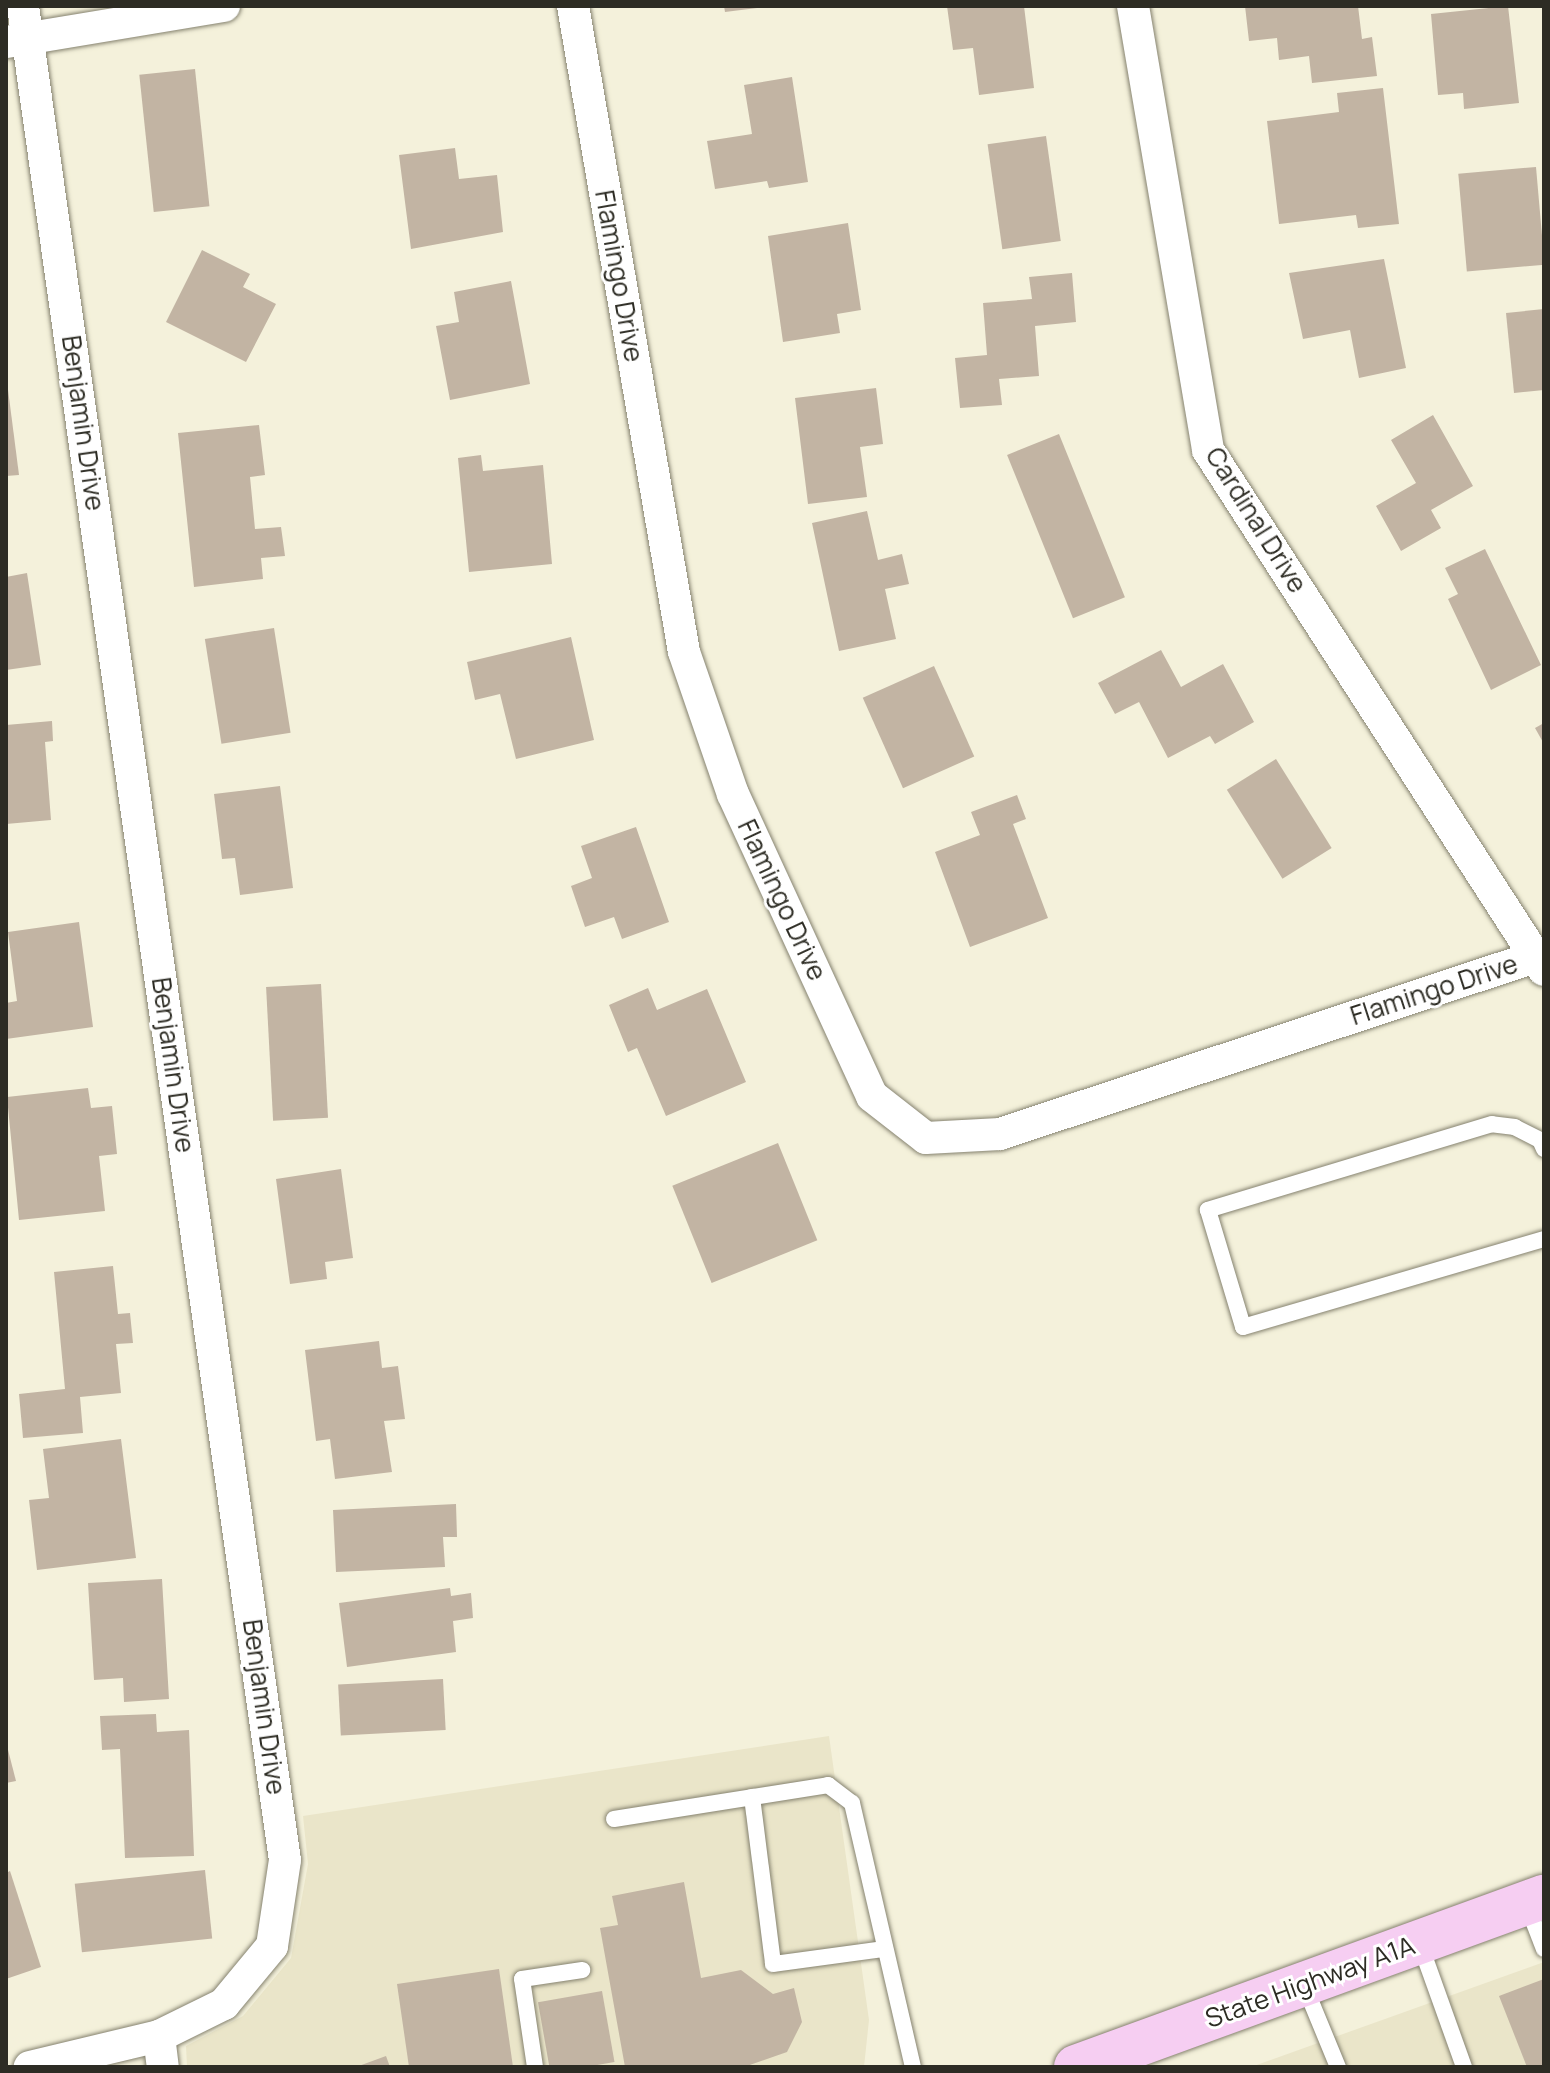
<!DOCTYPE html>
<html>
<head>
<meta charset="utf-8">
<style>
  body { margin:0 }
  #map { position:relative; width:1550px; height:2073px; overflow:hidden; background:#f4f1db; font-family:Manrope,sans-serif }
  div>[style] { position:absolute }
  .built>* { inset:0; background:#eae5c9 }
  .building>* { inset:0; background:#c2b4a3; transform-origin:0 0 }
  .roads { filter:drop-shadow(0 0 2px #85826f) drop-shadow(0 0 2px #85826f) }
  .service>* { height:16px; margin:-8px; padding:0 8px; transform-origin:8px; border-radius:8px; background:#fff }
  .minor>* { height:32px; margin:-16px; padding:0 16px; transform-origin:16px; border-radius:16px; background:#fff }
  .primary>* { height:44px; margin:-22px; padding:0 22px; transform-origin:22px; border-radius:22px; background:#f6cef2 }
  span { translate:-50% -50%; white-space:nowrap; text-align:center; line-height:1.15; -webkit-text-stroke:6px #fff; paint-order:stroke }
  .street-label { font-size:26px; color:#2d2c24 }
  .frame { position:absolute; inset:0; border:8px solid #2d2c24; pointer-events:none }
</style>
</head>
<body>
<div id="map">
  <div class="built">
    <i style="clip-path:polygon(829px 1736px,869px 2020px,864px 2067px,187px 2067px,186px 2046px,243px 2016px,291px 1958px,308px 1864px,303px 1816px)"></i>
    <i style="clip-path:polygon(1544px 1962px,1544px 2067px,1251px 2067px)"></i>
  </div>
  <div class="building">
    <i style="clip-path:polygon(724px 6px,757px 6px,757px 8px,725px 12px)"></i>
    <i style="clip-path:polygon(947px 6px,1024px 6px,1034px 88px,979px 95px,973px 48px,953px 50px)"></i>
    <i style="clip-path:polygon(1245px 6px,1358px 6px,1362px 39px,1372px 37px,1377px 76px,1312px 83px,1309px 56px,1279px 60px,1277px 38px,1249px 41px)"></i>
    <i style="clip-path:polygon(1508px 6px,1519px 103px,1464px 109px,1463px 93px,1438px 95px,1431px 14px)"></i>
    <i style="left:195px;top:69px;width:138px;height:56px;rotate:84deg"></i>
    <i style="clip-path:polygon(792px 77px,808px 182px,769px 188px,767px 181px,715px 189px,707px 141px,752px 134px,744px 85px)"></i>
    <i style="clip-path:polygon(1383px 88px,1399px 224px,1358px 228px,1356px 215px,1279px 224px,1267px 121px,1339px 112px,1337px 93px)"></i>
    <i style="left:1046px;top:136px;width:106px;height:59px;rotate:82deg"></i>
    <i style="clip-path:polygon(455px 148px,459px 179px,497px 175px,503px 232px,411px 249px,399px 155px)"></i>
    <i style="left:1536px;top:167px;width:98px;height:78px;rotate:85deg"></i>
    <i style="clip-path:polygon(848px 223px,861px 310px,837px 314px,840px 333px,783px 342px,768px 236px)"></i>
    <i style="clip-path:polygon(202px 250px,250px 274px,243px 287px,276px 304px,246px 362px,166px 322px)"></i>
    <i style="clip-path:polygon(1384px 259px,1406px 368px,1359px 378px,1350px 330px,1303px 339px,1289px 273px)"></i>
    <i style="clip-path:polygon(1072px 273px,1076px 322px,1035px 326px,1039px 376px,999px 379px,1002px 405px,960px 408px,955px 358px,987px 355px,983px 303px,1032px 299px,1029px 277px)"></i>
    <i style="clip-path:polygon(511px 281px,530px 384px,450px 400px,436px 326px,459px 322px,454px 292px)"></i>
    <i style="clip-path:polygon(1544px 309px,1544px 390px,1514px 393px,1506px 313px)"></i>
    <i style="clip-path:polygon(6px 374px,19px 475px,6px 476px)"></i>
    <i style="clip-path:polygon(876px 388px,883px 444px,860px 447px,867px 497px,808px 504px,795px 398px)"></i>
    <i style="clip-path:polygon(1433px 415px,1473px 486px,1431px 510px,1441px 528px,1401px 551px,1376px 506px,1416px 483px,1391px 440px)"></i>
    <i style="clip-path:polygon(259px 425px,265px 475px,250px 477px,255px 529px,281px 527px,285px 556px,261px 558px,263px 579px,194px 587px,178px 433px)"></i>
    <i style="left:1059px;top:434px;width:176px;height:56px;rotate:68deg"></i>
    <i style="clip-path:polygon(481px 455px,483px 471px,543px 465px,552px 564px,469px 572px,458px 458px)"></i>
    <i style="clip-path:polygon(867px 511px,878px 560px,902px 554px,909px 584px,885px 589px,896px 639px,839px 651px,812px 523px)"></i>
    <i style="clip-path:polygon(1485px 549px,1541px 665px,1491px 690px,1448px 599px,1458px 594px,1445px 568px)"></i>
    <i style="clip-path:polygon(27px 573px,41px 665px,6px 670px,6px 577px)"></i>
    <i style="left:274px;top:628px;width:106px;height:70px;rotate:81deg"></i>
    <i style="clip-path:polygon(571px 637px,594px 740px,516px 759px,500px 694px,475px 700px,467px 662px)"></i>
    <i style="clip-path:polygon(1161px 650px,1181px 687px,1223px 664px,1254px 722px,1215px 744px,1210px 736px,1168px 758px,1139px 702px,1115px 714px,1098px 683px)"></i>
    <i style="left:934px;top:666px;width:99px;height:78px;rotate:66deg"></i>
    <i style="clip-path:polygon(52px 721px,53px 741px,45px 742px,51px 820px,6px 824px,6px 725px)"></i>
    <i style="clip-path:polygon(1544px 723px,1544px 744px,1535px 728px)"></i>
    <i style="left:1276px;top:759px;width:105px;height:58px;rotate:58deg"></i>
    <i style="clip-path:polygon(280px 786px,293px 888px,240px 895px,235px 858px,222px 859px,214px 794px)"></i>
    <i style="clip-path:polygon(1017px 795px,1026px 819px,1013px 824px,1048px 918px,970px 947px,935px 852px,980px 835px,971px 812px)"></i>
    <i style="clip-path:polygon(636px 827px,669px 922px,622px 939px,614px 917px,585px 927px,571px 886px,592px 878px,581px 846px)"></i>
    <i style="clip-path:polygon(79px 922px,93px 1027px,6px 1039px,6px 1003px,17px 1001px,8px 932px)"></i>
    <i style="left:321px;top:984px;width:134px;height:55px;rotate:87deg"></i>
    <i style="clip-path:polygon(648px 988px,657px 1010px,707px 989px,746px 1082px,666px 1116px,637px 1048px,628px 1052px,609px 1005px)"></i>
    <i style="clip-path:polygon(88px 1088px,91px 1108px,112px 1106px,117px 1154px,99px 1156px,105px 1211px,19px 1220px,7px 1097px)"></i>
    <i style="left:778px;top:1143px;width:105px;height:114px;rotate:68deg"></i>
    <i style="clip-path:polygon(341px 1169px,353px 1258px,325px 1262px,327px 1279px,290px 1284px,276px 1179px)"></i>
    <i style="clip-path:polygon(113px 1266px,118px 1314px,130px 1313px,133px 1343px,116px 1344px,121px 1393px,80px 1397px,83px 1433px,23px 1438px,19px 1394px,65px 1389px,54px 1272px)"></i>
    <i style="clip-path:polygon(379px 1341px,382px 1368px,398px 1366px,405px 1419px,384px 1421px,392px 1472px,335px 1479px,330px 1439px,316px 1441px,305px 1350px)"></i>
    <i style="clip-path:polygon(121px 1439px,136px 1558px,37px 1570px,29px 1500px,49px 1498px,43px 1449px)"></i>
    <i style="clip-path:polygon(456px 1504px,457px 1537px,443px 1537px,445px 1567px,336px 1572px,333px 1510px)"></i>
    <i style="clip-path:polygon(162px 1579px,169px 1699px,124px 1702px,123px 1678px,94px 1680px,88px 1583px)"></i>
    <i style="clip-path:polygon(450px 1588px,451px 1596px,471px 1593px,473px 1618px,453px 1621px,456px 1652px,347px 1667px,339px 1603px)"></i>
    <i style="left:443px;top:1679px;width:51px;height:105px;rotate:87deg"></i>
    <i style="clip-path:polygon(156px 1714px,157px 1732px,189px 1730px,194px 1856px,125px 1858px,120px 1749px,102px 1750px,100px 1716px)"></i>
    <i style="clip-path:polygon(6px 1742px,16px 1781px,6px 1783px)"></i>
    <i style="left:205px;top:1870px;width:69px;height:131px;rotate:84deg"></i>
    <i style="clip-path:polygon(10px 1871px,41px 1967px,6px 1979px,6px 1873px)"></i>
    <i style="clip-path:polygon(684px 1882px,701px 1978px,741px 1970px,773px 1994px,794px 1988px,802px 2022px,787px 2052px,744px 2067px,625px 2067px,600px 1928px,618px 1925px,612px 1896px)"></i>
    <i style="clip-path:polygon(499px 1969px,513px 2067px,409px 2067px,397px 1984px)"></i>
    <i style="clip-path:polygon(1544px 1979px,1544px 2067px,1527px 2067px,1499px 1996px)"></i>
    <i style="left:602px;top:1991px;width:72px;height:65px;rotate:80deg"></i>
    <i style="clip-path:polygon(386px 2056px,390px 2067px,356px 2067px)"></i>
  </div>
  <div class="roads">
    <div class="service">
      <i style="left:1544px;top:1149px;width:10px;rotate:-114deg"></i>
      <i style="left:1540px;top:1140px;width:28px;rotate:-153deg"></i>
      <i style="left:1515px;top:1127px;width:23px;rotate:-173deg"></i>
      <i style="left:1492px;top:1124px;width:297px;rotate:163.2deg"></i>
      <i style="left:1208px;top:1210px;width:122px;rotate:73.3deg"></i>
      <i style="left:1243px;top:1327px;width:314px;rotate:-16.3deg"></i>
      <i style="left:752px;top:1797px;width:168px;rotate:82.8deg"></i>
      <i style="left:773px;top:1964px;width:112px;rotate:-7.7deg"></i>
      <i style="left:614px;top:1819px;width:217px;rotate:-9deg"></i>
      <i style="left:828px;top:1785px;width:30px;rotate:37deg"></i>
      <i style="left:852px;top:1803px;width:271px;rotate:77deg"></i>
      <i style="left:1527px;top:1905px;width:47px;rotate:68.9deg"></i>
      <i style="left:1420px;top:1944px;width:131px;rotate:70.3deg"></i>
      <i style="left:1305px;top:1987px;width:87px;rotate:67.6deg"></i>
      <i style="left:535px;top:2067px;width:89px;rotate:-98.4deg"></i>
      <i style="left:522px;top:1979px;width:61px;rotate:-8.5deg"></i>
    </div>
    <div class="minor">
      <i style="left:23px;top:6px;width:1872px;rotate:81.96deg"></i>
      <i style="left:285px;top:1860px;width:87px;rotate:98.6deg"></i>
      <i style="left:272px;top:1946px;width:75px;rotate:129.6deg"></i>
      <i style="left:224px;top:2004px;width:72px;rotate:153.8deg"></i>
      <i style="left:159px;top:2036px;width:133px;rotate:166.5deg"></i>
      <i style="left:573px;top:6px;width:655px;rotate:80.25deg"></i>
      <i style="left:684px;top:652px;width:150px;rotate:71deg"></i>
      <i style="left:733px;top:794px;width:332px;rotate:65.3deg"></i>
      <i style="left:872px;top:1096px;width:68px;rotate:37.9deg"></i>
      <i style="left:926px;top:1138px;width:74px;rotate:-3.1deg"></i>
      <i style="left:1000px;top:1134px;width:564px;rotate:-18.31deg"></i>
      <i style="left:1133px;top:6px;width:450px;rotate:80.4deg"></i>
      <i style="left:1208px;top:450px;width:619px;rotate:57.13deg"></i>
      <i style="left:6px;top:42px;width:221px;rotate:-9.4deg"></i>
      <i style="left:159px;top:2036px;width:31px;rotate:83deg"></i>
    </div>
    <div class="primary">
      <i style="left:1076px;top:2067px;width:498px;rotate:-20deg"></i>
    </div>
  </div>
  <div class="street-label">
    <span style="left:619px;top:276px;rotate:80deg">Flamingo Drive</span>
    <span style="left:83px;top:423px;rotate:82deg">Benjamin Drive</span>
    <span style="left:1256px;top:520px;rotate:58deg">Cardinal Drive</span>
    <span style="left:782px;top:900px;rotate:65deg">Flamingo Drive</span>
    <span style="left:1434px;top:990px;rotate:-18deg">Flamingo Drive</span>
    <span style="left:173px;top:1065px;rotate:82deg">Benjamin Drive</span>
    <span style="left:264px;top:1707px;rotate:82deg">Benjamin Drive</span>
    <span style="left:1310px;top:1982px;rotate:-20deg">State Highway A1A</span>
  </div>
  <div class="frame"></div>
</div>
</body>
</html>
